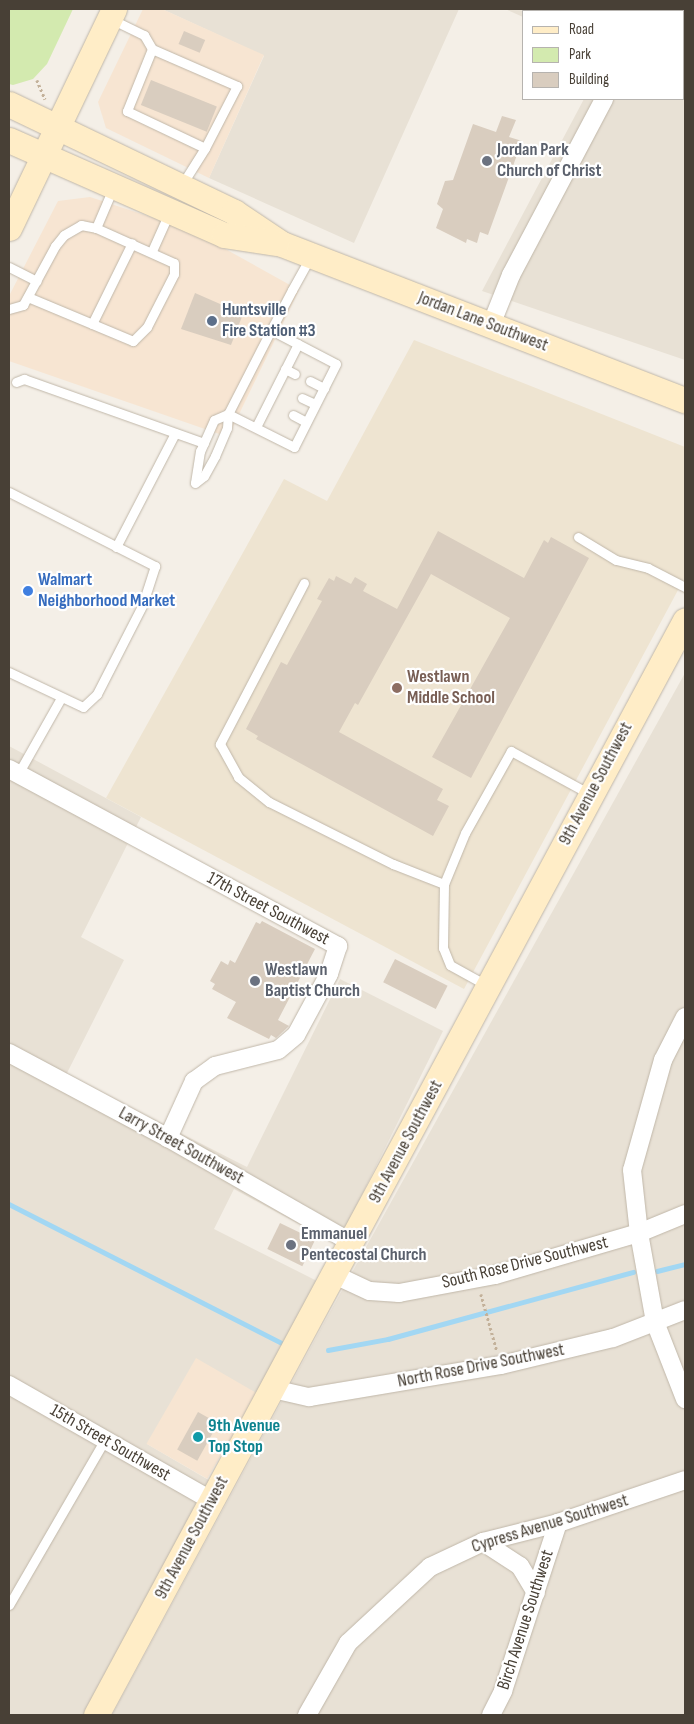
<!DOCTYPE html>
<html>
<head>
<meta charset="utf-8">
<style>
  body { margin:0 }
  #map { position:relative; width:694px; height:1724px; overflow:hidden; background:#f4efe7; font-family:"Sofia Sans Condensed",sans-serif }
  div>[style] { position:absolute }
  .residential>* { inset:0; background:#e8e1d5 }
  .commercial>* { inset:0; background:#f7e5d2; transform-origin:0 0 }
  .education>* { inset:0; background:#eee4d1 }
  .green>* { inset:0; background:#d3eaaf }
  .stream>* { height:4.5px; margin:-2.25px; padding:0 2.25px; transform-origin:2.25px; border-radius:2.25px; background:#a2d7f3 }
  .building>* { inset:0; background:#d9cdbf; transform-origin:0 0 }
  .path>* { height:2.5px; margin-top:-1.25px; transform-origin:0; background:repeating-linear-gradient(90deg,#c3b19a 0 2.5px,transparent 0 5px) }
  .roads { filter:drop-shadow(0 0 1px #c0b7a9) drop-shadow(0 0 1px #c0b7a9) }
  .lane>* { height:9px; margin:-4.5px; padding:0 4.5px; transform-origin:4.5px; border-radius:4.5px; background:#fff }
  .street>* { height:18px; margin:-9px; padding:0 9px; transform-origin:9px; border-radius:9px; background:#fff }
  .secondary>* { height:25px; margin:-12.5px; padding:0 12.5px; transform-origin:12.5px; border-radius:12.5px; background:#ffedc7 }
  .dots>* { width:14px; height:14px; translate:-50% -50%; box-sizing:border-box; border:2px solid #fff; border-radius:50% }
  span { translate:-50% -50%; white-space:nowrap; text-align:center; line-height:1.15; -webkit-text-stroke:4.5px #fff; paint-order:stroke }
  .worship-label { font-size:18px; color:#5b616d; font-weight:700 }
  .left { translate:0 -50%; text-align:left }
  .service-label { font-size:18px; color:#4e5e75; font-weight:700 }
  .street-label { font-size:18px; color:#484036 }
  .shop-label { font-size:18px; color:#366cbe; font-weight:700 }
  .education-label { font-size:18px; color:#785e54; font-weight:700 }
  .culture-label { font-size:18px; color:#0d838f; font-weight:700 }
  .frame { position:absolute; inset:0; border:10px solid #484036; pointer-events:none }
  .legend { position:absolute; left:522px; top:10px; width:162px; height:90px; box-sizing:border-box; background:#fff; border:1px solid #b6b3af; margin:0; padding:6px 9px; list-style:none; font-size:15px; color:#484036 }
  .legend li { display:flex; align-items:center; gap:10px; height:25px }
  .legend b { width:25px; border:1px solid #b6b3af }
</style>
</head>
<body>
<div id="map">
  <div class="residential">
    <i style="clip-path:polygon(162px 9px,459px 9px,354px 243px,209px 178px,264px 56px)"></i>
    <i style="clip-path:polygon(505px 9px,685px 9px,685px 360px,482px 291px,584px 99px,683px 99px,683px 11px,523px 11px,523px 17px)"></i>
    <i style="clip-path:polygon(685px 673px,685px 1715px,112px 1715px,325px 1321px)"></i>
    <i style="clip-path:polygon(9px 746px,141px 817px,81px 937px,124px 960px,66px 1075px,247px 1167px,340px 979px,443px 1031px,337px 1245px,234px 1189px,214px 1229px,319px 1282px,257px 1393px,147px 1444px,212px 1482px,84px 1715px,9px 1715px)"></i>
  </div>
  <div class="commercial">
    <i style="clip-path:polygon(143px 9px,162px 9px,264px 55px,209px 178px,106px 128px,98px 102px)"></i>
    <i style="clip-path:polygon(90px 197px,193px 231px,299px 290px,228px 437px,9px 361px,9px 296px,58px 201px)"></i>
    <i style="left:196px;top:1358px;width:70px;height:99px;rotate:30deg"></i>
  </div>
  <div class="education">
    <i style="clip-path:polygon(414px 340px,685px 447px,685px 577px,464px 989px,106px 798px,284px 479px,327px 501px)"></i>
  </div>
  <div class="green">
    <i style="clip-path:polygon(9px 9px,73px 9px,47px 64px,33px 79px,13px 85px,9px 84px)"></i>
  </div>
  <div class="stream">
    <i style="left:9px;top:1204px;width:306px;rotate:27deg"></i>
    <i style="left:657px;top:1271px;width:29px;rotate:-14deg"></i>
    <i style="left:328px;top:1350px;width:61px;rotate:-10.4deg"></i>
    <i style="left:388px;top:1339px;width:254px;rotate:-15.3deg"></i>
  </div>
  <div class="building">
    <i style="left:184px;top:31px;width:23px;height:14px;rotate:23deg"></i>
    <i style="left:151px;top:80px;width:71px;height:27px;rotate:22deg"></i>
    <i style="clip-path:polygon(502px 116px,516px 120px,509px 137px,522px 141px,488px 235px,480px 232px,477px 243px,467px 239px,466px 243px,436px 228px,443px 209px,437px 204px,445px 181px,453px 180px,473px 124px,496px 132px)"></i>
    <i style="clip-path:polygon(195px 293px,243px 314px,231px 345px,181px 329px)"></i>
    <i style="clip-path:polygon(438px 531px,524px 578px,544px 540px,548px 543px,551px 537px,589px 558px,471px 778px,432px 757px,510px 618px,431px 574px,358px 705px,355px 703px,339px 732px,443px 789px,437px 800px,449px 806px,433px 836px,256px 739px,258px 736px,246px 729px,281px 662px,287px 665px,322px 601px,317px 599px,329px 578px,334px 581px,336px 576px,351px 584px,355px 577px,367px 584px,363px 591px,397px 609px)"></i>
    <i style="clip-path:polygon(262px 921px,315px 949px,278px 1020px,289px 1026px,276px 1038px,271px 1035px,269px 1039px,227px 1018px,236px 1002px,212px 989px,215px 984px,210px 981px,221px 961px,228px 965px,230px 960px,235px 963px,256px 922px,260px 924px)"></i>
    <i style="left:395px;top:959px;width:59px;height:26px;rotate:27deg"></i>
    <i style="left:280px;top:1223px;width:39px;height:29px;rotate:26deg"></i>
    <i style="left:198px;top:1412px;width:23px;height:43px;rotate:29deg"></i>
  </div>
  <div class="path">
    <i style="left:37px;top:80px;width:21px;rotate:67deg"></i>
    <i style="left:481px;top:1294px;width:59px;rotate:74.3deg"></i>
  </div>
  <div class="roads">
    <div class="lane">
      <i style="left:565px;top:9px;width:6px;rotate:18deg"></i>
      <i style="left:111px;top:19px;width:37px;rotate:26deg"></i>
      <i style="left:144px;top:35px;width:16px;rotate:60deg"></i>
      <i style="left:152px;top:49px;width:93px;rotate:23.5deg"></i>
      <i style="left:237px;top:86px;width:70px;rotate:117.3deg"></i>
      <i style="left:205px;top:148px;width:45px;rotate:122.3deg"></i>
      <i style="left:152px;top:49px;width:67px;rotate:112deg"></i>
      <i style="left:127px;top:111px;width:86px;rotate:25.4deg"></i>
      <i style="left:96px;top:228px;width:43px;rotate:-67deg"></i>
      <i style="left:152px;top:251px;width:42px;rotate:-65.9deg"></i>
      <i style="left:9px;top:267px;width:31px;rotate:27deg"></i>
      <i style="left:9px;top:309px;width:15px;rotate:-16deg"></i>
      <i style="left:23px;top:305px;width:67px;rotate:-61.5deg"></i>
      <i style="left:55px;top:246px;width:14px;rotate:-51deg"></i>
      <i style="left:64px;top:235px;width:20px;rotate:-30deg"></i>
      <i style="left:81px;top:225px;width:15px;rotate:11deg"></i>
      <i style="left:96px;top:228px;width:85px;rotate:24.2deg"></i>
      <i style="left:174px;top:263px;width:11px;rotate:90deg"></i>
      <i style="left:174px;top:274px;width:59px;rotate:117deg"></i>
      <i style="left:147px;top:327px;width:20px;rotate:135deg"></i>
      <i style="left:133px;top:341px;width:114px;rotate:-157.3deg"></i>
      <i style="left:92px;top:324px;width:90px;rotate:-63.7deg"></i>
      <i style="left:271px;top:330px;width:73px;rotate:27.6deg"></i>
      <i style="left:336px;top:364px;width:93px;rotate:116.8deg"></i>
      <i style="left:294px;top:447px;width:74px;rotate:-153.4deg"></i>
      <i style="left:228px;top:414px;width:15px;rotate:157deg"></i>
      <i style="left:214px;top:420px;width:34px;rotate:114deg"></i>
      <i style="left:200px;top:451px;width:32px;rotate:99deg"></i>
      <i style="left:195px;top:483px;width:11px;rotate:-38deg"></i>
      <i style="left:204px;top:476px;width:23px;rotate:-61deg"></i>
      <i style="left:215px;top:456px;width:30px;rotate:-67deg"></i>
      <i style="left:227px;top:428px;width:14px;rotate:-86deg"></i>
      <i style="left:228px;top:414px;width:94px;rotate:-62.9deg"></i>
      <i style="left:271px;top:330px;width:45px;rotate:-62.3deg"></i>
      <i style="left:292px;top:290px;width:39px;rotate:-61deg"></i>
      <i style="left:285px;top:369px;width:11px;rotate:27deg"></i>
      <i style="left:310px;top:381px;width:16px;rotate:27deg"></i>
      <i style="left:16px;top:382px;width:9px;rotate:-21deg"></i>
      <i style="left:24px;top:379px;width:191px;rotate:19.6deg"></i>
      <i style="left:302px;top:398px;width:14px;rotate:25deg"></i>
      <i style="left:293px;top:415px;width:15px;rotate:28deg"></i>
      <i style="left:256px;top:427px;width:93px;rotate:-63.2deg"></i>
      <i style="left:9px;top:492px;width:164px;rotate:26.9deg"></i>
      <i style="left:155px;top:566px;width:40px;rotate:108deg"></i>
      <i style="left:143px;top:604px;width:101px;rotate:117.1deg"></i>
      <i style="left:97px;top:694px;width:19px;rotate:137deg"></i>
      <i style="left:83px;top:707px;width:82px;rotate:-154.7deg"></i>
      <i style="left:578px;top:537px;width:44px;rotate:31.2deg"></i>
      <i style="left:616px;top:560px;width:33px;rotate:14deg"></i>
      <i style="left:648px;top:568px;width:42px;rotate:27.2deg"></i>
      <i style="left:116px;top:547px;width:128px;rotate:-62.6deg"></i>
      <i style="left:304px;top:583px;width:182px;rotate:117.6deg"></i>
      <i style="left:220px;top:744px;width:38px;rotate:61deg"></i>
      <i style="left:238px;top:777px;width:40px;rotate:39deg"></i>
      <i style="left:269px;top:802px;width:139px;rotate:26.6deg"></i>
      <i style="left:393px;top:864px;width:55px;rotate:21.4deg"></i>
      <i style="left:18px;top:774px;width:87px;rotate:-60.5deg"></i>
      <i style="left:488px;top:986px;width:43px;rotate:-151.1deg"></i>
      <i style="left:450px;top:965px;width:18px;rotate:-112deg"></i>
      <i style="left:443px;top:948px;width:64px;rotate:-89.1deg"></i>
      <i style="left:444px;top:884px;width:55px;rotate:-67.6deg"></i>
      <i style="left:465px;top:833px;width:94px;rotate:-60.7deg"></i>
      <i style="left:511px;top:751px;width:90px;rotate:28.6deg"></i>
      <i style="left:9px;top:1605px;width:190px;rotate:-59.9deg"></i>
    </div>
    <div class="street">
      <i style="left:650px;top:11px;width:2px;rotate:-63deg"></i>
      <i style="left:491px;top:325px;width:54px;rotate:-68.2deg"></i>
      <i style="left:511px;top:275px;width:199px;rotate:-62.1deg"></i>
      <i style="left:9px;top:769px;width:374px;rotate:28.3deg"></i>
      <i style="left:338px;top:946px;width:29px;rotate:108deg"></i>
      <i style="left:329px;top:974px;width:69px;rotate:118.4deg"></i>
      <i style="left:296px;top:1035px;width:23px;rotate:140deg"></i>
      <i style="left:278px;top:1050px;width:65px;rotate:165.7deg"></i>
      <i style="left:215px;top:1066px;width:26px;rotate:144deg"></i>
      <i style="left:194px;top:1081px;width:63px;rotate:114.5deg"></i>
      <i style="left:685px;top:1017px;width:48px;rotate:117.1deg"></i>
      <i style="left:663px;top:1060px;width:114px;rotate:105.7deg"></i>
      <i style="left:632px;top:1170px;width:63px;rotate:83.7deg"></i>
      <i style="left:639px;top:1233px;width:90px;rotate:79.8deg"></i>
      <i style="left:655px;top:1322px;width:83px;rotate:68.7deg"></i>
      <i style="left:9px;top:1053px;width:180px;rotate:28.1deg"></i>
      <i style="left:168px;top:1138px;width:212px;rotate:29.7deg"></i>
      <i style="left:335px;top:1275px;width:38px;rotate:25deg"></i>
      <i style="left:370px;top:1291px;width:29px;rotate:4deg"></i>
      <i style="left:399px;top:1293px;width:98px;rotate:-10.6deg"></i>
      <i style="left:495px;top:1275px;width:150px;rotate:-16.3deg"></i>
      <i style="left:639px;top:1233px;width:50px;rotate:-22.4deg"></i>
      <i style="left:9px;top:1385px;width:234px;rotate:29.7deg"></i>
      <i style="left:273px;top:1389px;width:37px;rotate:13deg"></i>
      <i style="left:309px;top:1397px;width:195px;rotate:-9.5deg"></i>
      <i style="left:501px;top:1365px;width:115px;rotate:-13.6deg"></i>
      <i style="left:613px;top:1338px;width:77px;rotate:-21.3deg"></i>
      <i style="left:483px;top:1542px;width:44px;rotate:33deg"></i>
      <i style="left:520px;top:1566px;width:31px;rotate:59deg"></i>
      <i style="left:307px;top:1715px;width:83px;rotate:-60.3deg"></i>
      <i style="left:348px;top:1643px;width:112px;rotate:-42.8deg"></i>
      <i style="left:430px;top:1567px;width:59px;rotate:-25.3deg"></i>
      <i style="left:483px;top:1542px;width:77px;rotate:-14.2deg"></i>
      <i style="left:558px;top:1523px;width:134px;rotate:-18.7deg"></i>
      <i style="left:491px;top:1715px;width:27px;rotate:-63deg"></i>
      <i style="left:503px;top:1691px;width:177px;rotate:-71.9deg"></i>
    </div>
    <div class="secondary">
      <i style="left:9px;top:104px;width:250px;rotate:25.6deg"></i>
      <i style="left:234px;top:212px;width:58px;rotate:33.7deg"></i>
      <i style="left:282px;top:244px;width:432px;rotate:21.2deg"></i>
      <i style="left:9px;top:140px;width:235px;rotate:23.8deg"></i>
      <i style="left:224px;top:235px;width:53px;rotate:8.7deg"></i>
      <i style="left:9px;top:228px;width:243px;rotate:-64.4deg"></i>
      <i style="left:96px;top:1715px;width:1243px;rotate:-61.72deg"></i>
    </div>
  </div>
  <div class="dots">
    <i style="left:487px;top:161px;background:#6b7280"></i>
    <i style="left:212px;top:321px;background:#5c6f8a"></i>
    <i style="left:28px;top:591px;background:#3f7fe0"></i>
    <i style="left:397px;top:688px;background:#8d6e63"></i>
    <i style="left:255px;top:981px;background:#6b7280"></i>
    <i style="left:291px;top:1245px;background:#6b7280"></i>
    <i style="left:198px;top:1437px;background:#0f9aa8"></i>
  </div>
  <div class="worship-label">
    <span class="left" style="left:497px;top:161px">Jordan Park<br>Church of Christ</span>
    <span class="left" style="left:265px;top:981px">Westlawn<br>Baptist Church</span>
    <span class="left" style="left:301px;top:1245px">Emmanuel<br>Pentecostal Church</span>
  </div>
  <div class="service-label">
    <span class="left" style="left:222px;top:321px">Huntsville<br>Fire Station #3</span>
  </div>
  <div class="street-label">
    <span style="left:483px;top:322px;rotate:21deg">Jordan Lane Southwest</span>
    <span style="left:596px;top:784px;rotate:-62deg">9th Avenue Southwest</span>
    <span style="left:268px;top:909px;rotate:28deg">17th Street Southwest</span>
    <span style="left:406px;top:1142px;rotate:-62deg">9th Avenue Southwest</span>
    <span style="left:181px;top:1146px;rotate:29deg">Larry Street Southwest</span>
    <span style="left:525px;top:1263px;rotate:-14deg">South Rose Drive Southwest</span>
    <span style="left:481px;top:1366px;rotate:-11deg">North Rose Drive Southwest</span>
    <span style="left:110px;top:1443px;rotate:30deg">15th Street Southwest</span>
    <span style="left:550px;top:1524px;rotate:-17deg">Cypress Avenue Southwest</span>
    <span style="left:192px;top:1538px;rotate:-62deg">9th Avenue Southwest</span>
    <span style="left:526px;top:1620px;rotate:-72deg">Birch Avenue Southwest</span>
  </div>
  <div class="shop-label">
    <span class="left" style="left:38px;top:591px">Walmart<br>Neighborhood Market</span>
  </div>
  <div class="education-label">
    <span class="left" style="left:407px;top:688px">Westlawn<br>Middle School</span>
  </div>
  <div class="culture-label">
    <span class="left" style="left:208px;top:1437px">9th Avenue<br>Top Stop</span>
  </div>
  <div class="frame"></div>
  <ul class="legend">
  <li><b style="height:6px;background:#ffedc7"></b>Road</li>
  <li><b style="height:14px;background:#d3eaaf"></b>Park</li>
  <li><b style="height:14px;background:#d9cdbf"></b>Building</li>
  </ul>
</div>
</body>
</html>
